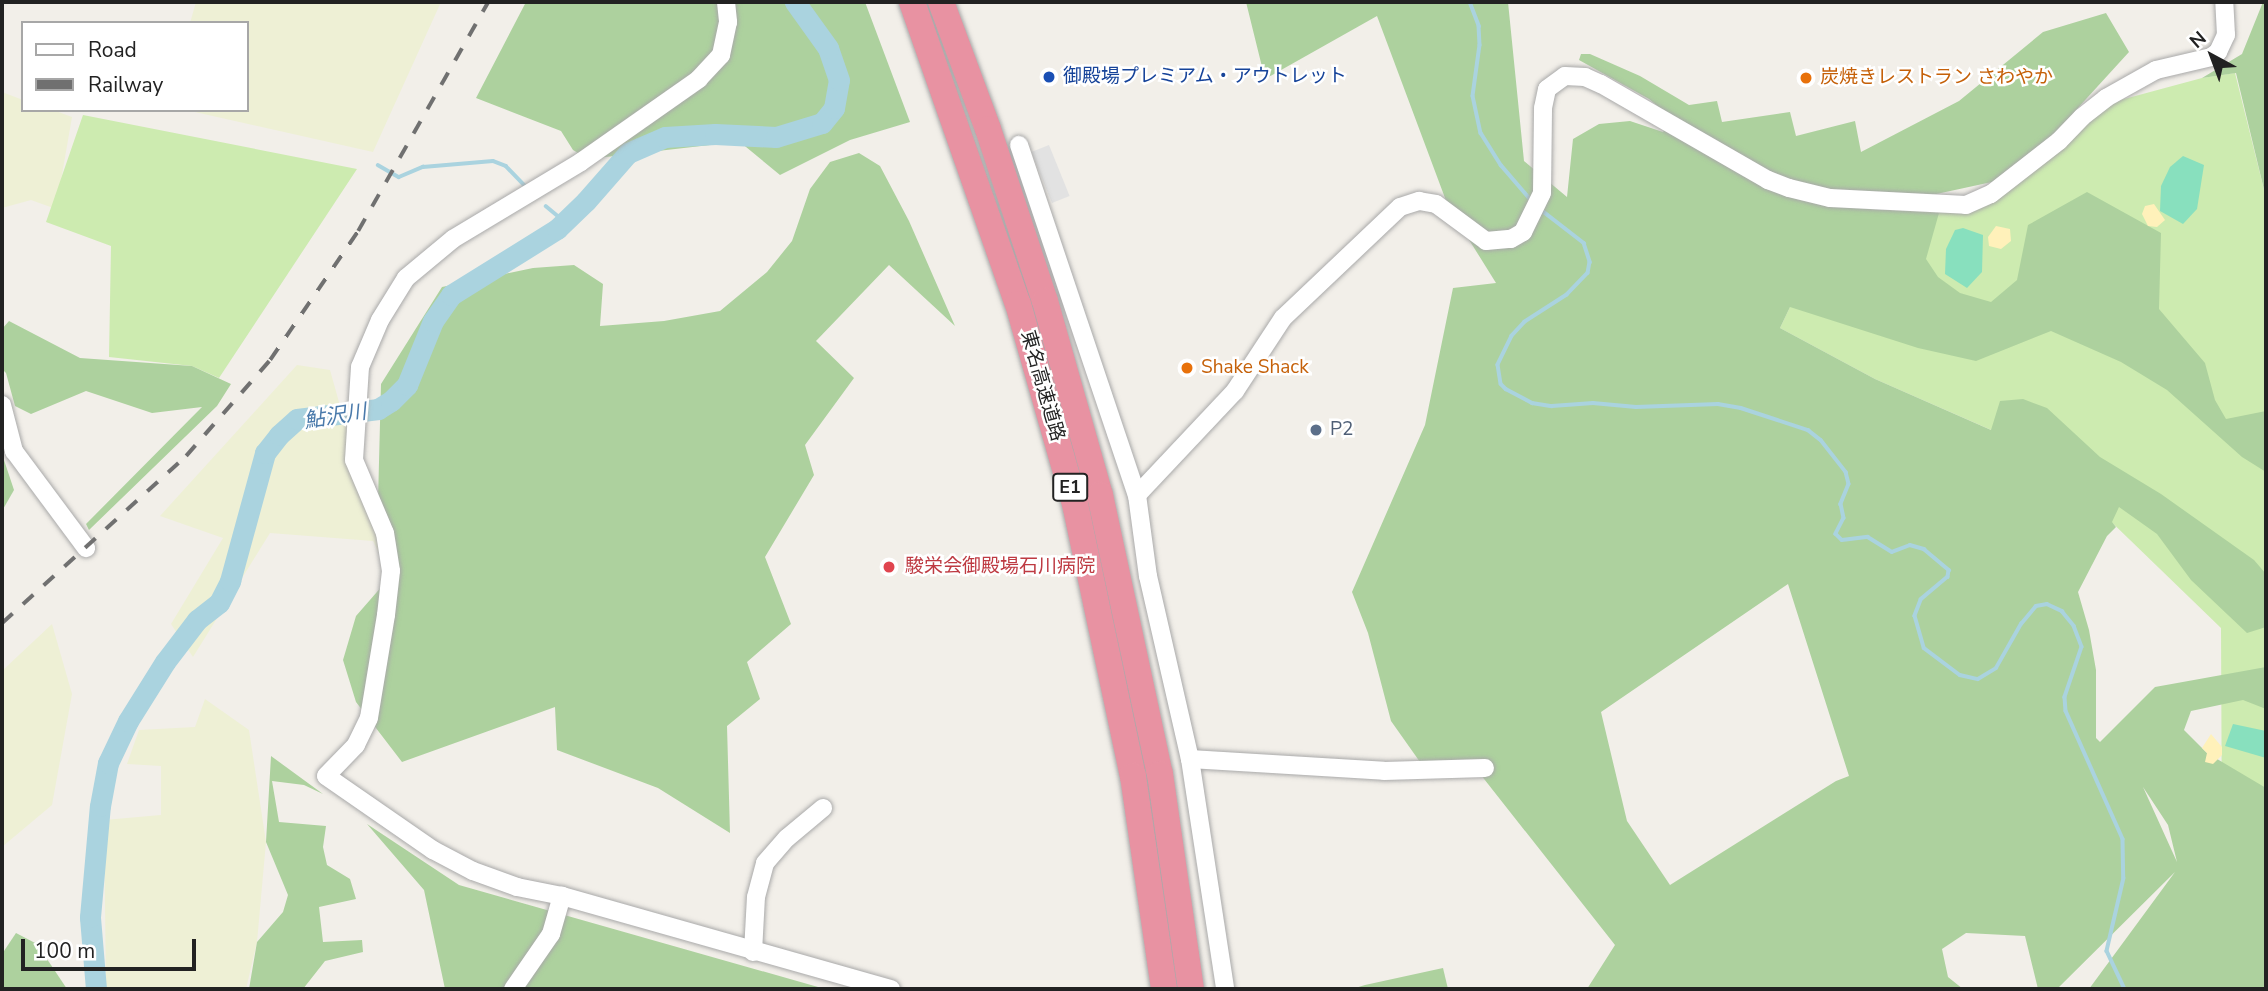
<!DOCTYPE html>
<html>
<head>
<meta charset="utf-8">
<style>
  body { margin:0 }
  #map { position:relative; width:2268px; height:991px; overflow:hidden; background:#f2efe9; font-family:"Nunito Sans","Noto Sans JP",sans-serif }
  div>[style] { position:absolute }
  .farmland>* { inset:0; background:#eef0d5 }
  .grass>* { inset:0; background:#cdebb0 }
  .forest>* { inset:0; background:#add19e }
  .sand>* { inset:0; background:#fff1ba }
  .pitch>* { inset:0; background:#88e0be }
  .parking>* { inset:0; background:#e2e2e2; transform-origin:0 0 }
  .stream>* { height:3.5px; margin:-1.75px; padding:0 1.75px; transform-origin:1.75px; border-radius:1.75px; background:#aad3df }
  .river>* { height:21px; margin:-10.5px; padding:0 10.5px; transform-origin:10.5px; border-radius:10.5px; background:#aad3df }
  .roads { filter:drop-shadow(0 0 2px #a9a9a9) drop-shadow(0 0 2px #a9a9a9) }
  .tertiary>* { height:18px; margin:-9px; padding:0 9px; transform-origin:9px; border-radius:9px; background:#fff }
  .motorway>* { height:26px; margin:-13px; padding:0 13px; transform-origin:13px; border-radius:13px; background:#e892a2 }
  .rail>* { height:3.5px; margin-top:-1.75px; transform-origin:0; background:repeating-linear-gradient(90deg,#707070 0 14px,transparent 0 28px) }
  .dots>* { width:19px; height:19px; translate:-50% -50%; box-sizing:border-box; border:4px solid #fff; border-radius:50% }
  span { translate:-50% -50%; white-space:nowrap; text-align:center; line-height:1.15; -webkit-text-stroke:5px #fff; paint-order:stroke }
  .shield-label span { padding:2px 5px; background:#fff; border:2px solid; border-radius:5px; -webkit-text-stroke-width:0 }
  .shield-label { font-size:18px; color:#222; font-weight:700 }
  .transit-label { font-size:19px; color:#164399 }
  .left { translate:0 -50%; text-align:left }
  .food-label { font-size:19px; color:#c56008 }
  .street-label { font-size:19px; color:#222 }
  .service-label { font-size:19px; color:#4e5e75 }
  .health-label { font-size:19px; color:#be3a42 }
  .water-label { font-size:21px; color:#4a7aab; font-style:italic }
  .frame { position:absolute; inset:0; border:4px solid #222; pointer-events:none }
  .legend { position:absolute; left:21px; top:21px; width:228px; height:91px; box-sizing:border-box; background:#fff; border:2px solid #a7a7a7; margin:0; padding:9px 12px; list-style:none; font-size:21px; color:#222 }
  .legend li { display:flex; align-items:center; gap:14px; height:35px }
  .legend b { width:35px; border:2px solid #a7a7a7 }
  .north { position:absolute; left:2177px; top:21px; width:70px; height:70px; -webkit-text-stroke:5px #fff; paint-order:stroke; rotate:319deg; font-size:19px; font-weight:700; line-height:28px; text-align:center; color:#222 }
  .north::after { content:''; display:block; margin:auto; width:24px; height:32px; background:#222; clip-path:polygon(50% 0,100% 100%,50% 72%,0 100%) }
  .scale { position:absolute; left:21px; top:939px; width:175px; height:32px; box-sizing:border-box; border:4px solid #222; border-top:0; padding-left:9px; font-size:21px; line-height:24px; white-space:nowrap; color:#222; -webkit-text-stroke:5px #fff; paint-order:stroke }
</style>
</head>
<body>
<div id="map">
  <div class="farmland">
    <i style="clip-path:polygon(196px 2px,441px 2px,373px 152px,186px 110px,247px 110px,247px 23px,190px 23px)"></i>
    <i style="clip-path:polygon(2px 92px,23px 100px,23px 110px,53px 110px,72px 117px,56px 209px,31px 200px,2px 208px)"></i>
    <i style="clip-path:polygon(297px 365px,330px 370px,385px 566px,373px 541px,270px 533px,193px 657px,171px 624px,223px 538px,160px 516px)"></i>
    <i style="clip-path:polygon(52px 624px,72px 694px,52px 805px,2px 847px,2px 671px)"></i>
    <i style="clip-path:polygon(205px 699px,249px 730px,266px 842px,257px 942px,246px 989px,106px 989px,104px 820px,161px 815px,161px 766px,127px 764px,139px 730px,195px 727px)"></i>
  </div>
  <div class="grass">
    <i style="clip-path:polygon(2235px 73px,2266px 198px,2266px 989px,2222px 848px,2221px 628px,2037px 450px,1875px 379px,1780px 328px,1833px 216px,1991px 198px,2087px 109px,2202px 78px)"></i>
    <i style="clip-path:polygon(83px 115px,357px 169px,219px 378px,192px 366px,109px 357px,111px 246px,46px 222px)"></i>
  </div>
  <div class="forest">
    <i style="clip-path:polygon(526px 2px,865px 2px,910px 122px,850px 140px,780px 175px,729px 133px,710px 145px,588px 159px,573px 150px,561px 131px,476px 98px)"></i>
    <i style="clip-path:polygon(evenodd,1246px 2px,1508px 2px,1524px 161px,1567px 197px,1573px 139px,1599px 124px,1630px 121px,1663px 132px,1672px 118px,1649px 99px,1579px 60px,1581px 54px,1590px 54px,1640px 76px,1689px 105px,1717px 101px,1722px 122px,1790px 112px,1796px 136px,1855px 121px,1861px 152px,1959px 101px,2043px 32px,2106px 13px,2129px 52px,2015px 177px,1867px 209px,1939px 213px,1926px 259px,1938px 277px,1960px 293px,1991px 302px,2017px 280px,2028px 225px,2087px 192px,2161px 233px,2159px 309px,2205px 363px,2215px 400px,2226px 419px,2266px 411px,2266px 472px,2242px 457px,2167px 390px,2121px 362px,2051px 331px,1976px 361px,1918px 348px,1790px 307px,1780px 328px,1875px 379px,1991px 430px,2000px 401px,2023px 399px,2047px 408px,2100px 457px,2161px 494px,2254px 560px,2266px 574px,2266px 627px,2247px 633px,2191px 580px,2157px 534px,2119px 507px,2112px 522px,2116px 527px,2107px 536px,2078px 592px,2089px 630px,2096px 670px,2096px 738px,2100px 742px,2155px 687px,2266px 667px,2266px 709px,2243px 700px,2191px 711px,2184px 730px,2207px 753px,2266px 788px,2266px 989px,2089px 989px,2175px 872px,2057px 989px,2038px 989px,2025px 936px,1966px 933px,1942px 949px,1948px 977px,1963px 989px,1587px 989px,1615px 945px,1477px 770px,1420px 762px,1391px 721px,1368px 633px,1352px 592px,1425px 425px,1453px 288px,1496px 283px,1448px 206px,1377px 16px,1265px 79px,1246px 2px,1788px 584px,1849px 776px,1836px 781px,1670px 885px,1627px 821px,1601px 712px,1788px 584px,1246px 2px,2143px 787px,2168px 825px,2177px 862px,2143px 787px)"></i>
    <i style="clip-path:polygon(2263px 2px,2266px 2px,2266px 198px,2236px 73px,2202px 78px,2242px 54px)"></i>
    <i style="clip-path:polygon(859px 153px,880px 166px,909px 221px,955px 326px,889px 265px,816px 341px,854px 378px,805px 445px,814px 475px,765px 557px,791px 624px,747px 662px,760px 699px,727px 726px,730px 833px,658px 788px,557px 750px,555px 707px,402px 762px,356px 702px,343px 660px,356px 616px,390px 577px,378px 501px,381px 384px,442px 287px,533px 268px,574px 265px,603px 284px,600px 326px,664px 321px,720px 311px,767px 272px,792px 241px,810px 189px,830px 162px)"></i>
    <i style="clip-path:polygon(9px 321px,80px 358px,192px 366px,231px 384px,217px 406px,89px 530px,86px 524px,202px 407px,152px 413px,86px 391px,31px 414px,15px 406px,6px 373px,2px 369px,2px 329px)"></i>
    <i style="clip-path:polygon(2px 454px,14px 490px,2px 511px)"></i>
    <i style="clip-path:polygon(271px 756px,323px 794px,304px 785px,272px 781px,279px 822px,326px 826px,323px 847px,327px 865px,350px 879px,356px 899px,319px 907px,323px 942px,362px 940px,363px 952px,325px 961px,303px 989px,249px 989px,257px 942px,283px 912px,288px 895px,266px 842px)"></i>
    <i style="clip-path:polygon(367px 824px,459px 885px,825px 989px,445px 989px,424px 890px)"></i>
    <i style="clip-path:polygon(16px 933px,37px 944px,67px 989px,2px 989px,2px 954px)"></i>
    <i style="clip-path:polygon(1443px 968px,1448px 989px,1352px 989px,1365px 985px)"></i>
  </div>
  <div class="sand">
    <i style="clip-path:polygon(2154px 204px,2165px 220px,2157px 227px,2148px 226px,2142px 214px,2145px 206px)"></i>
    <i style="clip-path:polygon(1996px 226px,2010px 229px,2011px 241px,2001px 249px,1989px 246px,1988px 237px)"></i>
    <i style="clip-path:polygon(2211px 734px,2222px 747px,2222px 755px,2213px 764px,2205px 762px,2207px 753px,2202px 748px)"></i>
  </div>
  <div class="pitch">
    <i style="clip-path:polygon(2183px 156px,2204px 165px,2197px 209px,2183px 224px,2160px 211px,2161px 186px,2170px 167px)"></i>
    <i style="clip-path:polygon(1963px 228px,1983px 235px,1982px 272px,1967px 288px,1945px 274px,1946px 249px,1955px 230px)"></i>
    <i style="clip-path:polygon(2233px 724px,2266px 731px,2266px 758px,2225px 746px)"></i>
  </div>
  <div class="parking">
    <i style="left:1049px;top:145px;width:55px;height:19px;rotate:68deg"></i>
  </div>
  <div class="stream">
    <i style="left:1470px;top:2px;width:26px;rotate:69deg"></i>
    <i style="left:1479px;top:26px;width:19px;rotate:87deg"></i>
    <i style="left:1480px;top:45px;width:51px;rotate:97.8deg"></i>
    <i style="left:1473px;top:96px;width:38px;rotate:78deg"></i>
    <i style="left:1481px;top:133px;width:38px;rotate:58deg"></i>
    <i style="left:1501px;top:165px;width:48px;rotate:49.3deg"></i>
    <i style="left:378px;top:165px;width:24px;rotate:30deg"></i>
    <i style="left:399px;top:177px;width:26px;rotate:-23deg"></i>
    <i style="left:423px;top:167px;width:70px;rotate:-4.9deg"></i>
    <i style="left:493px;top:161px;width:14px;rotate:21deg"></i>
    <i style="left:506px;top:166px;width:28px;rotate:46deg"></i>
    <i style="left:546px;top:206px;width:25px;rotate:40deg"></i>
    <i style="left:1540px;top:209px;width:56px;rotate:37.7deg"></i>
    <i style="left:1584px;top:243px;width:20px;rotate:72deg"></i>
    <i style="left:1590px;top:262px;width:11px;rotate:100deg"></i>
    <i style="left:1588px;top:273px;width:30px;rotate:134deg"></i>
    <i style="left:1567px;top:295px;width:50px;rotate:147.3deg"></i>
    <i style="left:1525px;top:322px;width:19px;rotate:133deg"></i>
    <i style="left:1512px;top:336px;width:32px;rotate:116deg"></i>
    <i style="left:1498px;top:365px;width:19px;rotate:81deg"></i>
    <i style="left:1501px;top:384px;width:7px;rotate:45deg"></i>
    <i style="left:1506px;top:389px;width:30px;rotate:28deg"></i>
    <i style="left:1532px;top:403px;width:20px;rotate:9deg"></i>
    <i style="left:1552px;top:406px;width:41px;rotate:-4.2deg"></i>
    <i style="left:1593px;top:403px;width:43px;rotate:5.3deg"></i>
    <i style="left:1636px;top:407px;width:82px;rotate:-2.1deg"></i>
    <i style="left:1718px;top:404px;width:23px;rotate:10deg"></i>
    <i style="left:1741px;top:408px;width:71px;rotate:18.2deg"></i>
    <i style="left:1808px;top:430px;width:16px;rotate:38deg"></i>
    <i style="left:1821px;top:440px;width:41px;rotate:52deg"></i>
    <i style="left:1846px;top:472px;width:12px;rotate:76deg"></i>
    <i style="left:1849px;top:484px;width:22px;rotate:112deg"></i>
    <i style="left:1841px;top:504px;width:14px;rotate:78deg"></i>
    <i style="left:1844px;top:518px;width:18px;rotate:117deg"></i>
    <i style="left:1836px;top:534px;width:8px;rotate:45deg"></i>
    <i style="left:1842px;top:540px;width:26px;rotate:-7deg"></i>
    <i style="left:1868px;top:537px;width:28px;rotate:32deg"></i>
    <i style="left:1892px;top:552px;width:19px;rotate:-21deg"></i>
    <i style="left:1910px;top:545px;width:15px;rotate:16deg"></i>
    <i style="left:1924px;top:549px;width:33px;rotate:40deg"></i>
    <i style="left:1949px;top:570px;width:7px;rotate:98deg"></i>
    <i style="left:1948px;top:577px;width:35px;rotate:140deg"></i>
    <i style="left:1921px;top:600px;width:17px;rotate:111deg"></i>
    <i style="left:1915px;top:616px;width:33px;rotate:74deg"></i>
    <i style="left:1924px;top:648px;width:45px;rotate:36.9deg"></i>
    <i style="left:1960px;top:675px;width:18px;rotate:13deg"></i>
    <i style="left:1978px;top:679px;width:21px;rotate:-31deg"></i>
    <i style="left:1996px;top:668px;width:51px;rotate:-60.4deg"></i>
    <i style="left:2021px;top:624px;width:23px;rotate:-50deg"></i>
    <i style="left:2036px;top:606px;width:11px;rotate:-10deg"></i>
    <i style="left:2047px;top:604px;width:17px;rotate:25deg"></i>
    <i style="left:2062px;top:611px;width:19px;rotate:51deg"></i>
    <i style="left:2074px;top:626px;width:22px;rotate:69deg"></i>
    <i style="left:2082px;top:647px;width:53px;rotate:108.8deg"></i>
    <i style="left:2065px;top:697px;width:14px;rotate:86deg"></i>
    <i style="left:2066px;top:711px;width:140px;rotate:66deg"></i>
    <i style="left:2123px;top:839px;width:39px;rotate:89deg"></i>
    <i style="left:2124px;top:878px;width:75px;rotate:103.1deg"></i>
    <i style="left:2107px;top:951px;width:42px;rotate:64.7deg"></i>
  </div>
  <div class="river">
    <i style="left:96px;top:989px;width:72px;rotate:-94.8deg"></i>
    <i style="left:90px;top:917px;width:111px;rotate:-84.9deg"></i>
    <i style="left:100px;top:806px;width:44px;rotate:-79.5deg"></i>
    <i style="left:108px;top:763px;width:47px;rotate:-64.5deg"></i>
    <i style="left:128px;top:721px;width:70px;rotate:-57.9deg"></i>
    <i style="left:165px;top:662px;width:53px;rotate:-52.7deg"></i>
    <i style="left:197px;top:620px;width:28px;rotate:-38deg"></i>
    <i style="left:219px;top:603px;width:25px;rotate:-63deg"></i>
    <i style="left:230px;top:581px;width:133px;rotate:-74.7deg"></i>
    <i style="left:265px;top:453px;width:23px;rotate:-52deg"></i>
    <i style="left:279px;top:435px;width:24px;rotate:-42deg"></i>
    <i style="left:297px;top:419px;width:82px;rotate:-7deg"></i>
    <i style="left:378px;top:409px;width:15px;rotate:-32deg"></i>
    <i style="left:391px;top:401px;width:23px;rotate:-45deg"></i>
    <i style="left:407px;top:385px;width:69px;rotate:-67.9deg"></i>
    <i style="left:433px;top:321px;width:32px;rotate:-55deg"></i>
    <i style="left:451px;top:295px;width:125px;rotate:-31.9deg"></i>
    <i style="left:557px;top:229px;width:40px;rotate:-44deg"></i>
    <i style="left:586px;top:201px;width:64px;rotate:-48.8deg"></i>
    <i style="left:628px;top:153px;width:40px;rotate:-23.4deg"></i>
    <i style="left:665px;top:137px;width:50px;rotate:-3.4deg"></i>
    <i style="left:715px;top:134px;width:61px;rotate:2.8deg"></i>
    <i style="left:776px;top:137px;width:48px;rotate:-16.9deg"></i>
    <i style="left:822px;top:123px;width:19px;rotate:-51deg"></i>
    <i style="left:834px;top:108px;width:28px;rotate:-80deg"></i>
    <i style="left:839px;top:80px;width:34px;rotate:-109deg"></i>
    <i style="left:828px;top:48px;width:57px;rotate:-125.7deg"></i>
  </div>
  <div class="roads">
    <div class="tertiary">
      <i style="left:726px;top:2px;width:20px;rotate:84deg"></i>
      <i style="left:728px;top:22px;width:34px;rotate:102deg"></i>
      <i style="left:721px;top:55px;width:33px;rotate:133deg"></i>
      <i style="left:699px;top:79px;width:144px;rotate:144.9deg"></i>
      <i style="left:581px;top:162px;width:149px;rotate:149deg"></i>
      <i style="left:453px;top:239px;width:61px;rotate:140.3deg"></i>
      <i style="left:406px;top:278px;width:49px;rotate:121.8deg"></i>
      <i style="left:380px;top:320px;width:51px;rotate:113.1deg"></i>
      <i style="left:360px;top:367px;width:93px;rotate:93.7deg"></i>
      <i style="left:354px;top:460px;width:79px;rotate:67deg"></i>
      <i style="left:385px;top:533px;width:38px;rotate:81deg"></i>
      <i style="left:391px;top:571px;width:44px;rotate:96.5deg"></i>
      <i style="left:386px;top:615px;width:104px;rotate:99.4deg"></i>
      <i style="left:369px;top:718px;width:30px;rotate:116deg"></i>
      <i style="left:356px;top:745px;width:43px;rotate:134.1deg"></i>
      <i style="left:326px;top:776px;width:130px;rotate:34.7deg"></i>
      <i style="left:433px;top:850px;width:45px;rotate:27.7deg"></i>
      <i style="left:473px;top:871px;width:47px;rotate:20deg"></i>
      <i style="left:517px;top:887px;width:46px;rotate:11.3deg"></i>
      <i style="left:562px;top:896px;width:342px;rotate:15.8deg"></i>
      <i style="left:1019px;top:145px;width:369px;rotate:71.4deg"></i>
      <i style="left:1137px;top:495px;width:82px;rotate:82.3deg"></i>
      <i style="left:1148px;top:576px;width:188px;rotate:77.1deg"></i>
      <i style="left:1190px;top:759px;width:233px;rotate:81.3deg"></i>
      <i style="left:2px;top:405px;width:48px;rotate:75.4deg"></i>
      <i style="left:14px;top:451px;width:121px;rotate:53.4deg"></i>
      <i style="left:1137px;top:495px;width:143px;rotate:-46.7deg"></i>
      <i style="left:1235px;top:391px;width:87px;rotate:-56.7deg"></i>
      <i style="left:1283px;top:318px;width:161px;rotate:-43.5deg"></i>
      <i style="left:1400px;top:207px;width:20px;rotate:-18deg"></i>
      <i style="left:1419px;top:201px;width:17px;rotate:10deg"></i>
      <i style="left:1436px;top:204px;width:62px;rotate:36.5deg"></i>
      <i style="left:1486px;top:241px;width:25px;rotate:-5deg"></i>
      <i style="left:1511px;top:239px;width:14px;rotate:-30deg"></i>
      <i style="left:1523px;top:232px;width:43px;rotate:-64deg"></i>
      <i style="left:1542px;top:193px;width:85px;rotate:-89.3deg"></i>
      <i style="left:1543px;top:108px;width:19px;rotate:-78deg"></i>
      <i style="left:1547px;top:89px;width:22px;rotate:-36deg"></i>
      <i style="left:1565px;top:76px;width:20px;rotate:3deg"></i>
      <i style="left:1585px;top:77px;width:17px;rotate:24deg"></i>
      <i style="left:1601px;top:84px;width:193px;rotate:29.9deg"></i>
      <i style="left:1768px;top:180px;width:22px;rotate:21deg"></i>
      <i style="left:1789px;top:188px;width:42px;rotate:13.7deg"></i>
      <i style="left:1830px;top:198px;width:136px;rotate:2.9deg"></i>
      <i style="left:1966px;top:205px;width:27px;rotate:-24deg"></i>
      <i style="left:1991px;top:194px;width:86px;rotate:-37.9deg"></i>
      <i style="left:2059px;top:141px;width:33px;rotate:-46deg"></i>
      <i style="left:2082px;top:117px;width:31px;rotate:-38deg"></i>
      <i style="left:2106px;top:98px;width:57px;rotate:-29.2deg"></i>
      <i style="left:2156px;top:70px;width:57px;rotate:-13.3deg"></i>
      <i style="left:2211px;top:57px;width:9px;rotate:-36deg"></i>
      <i style="left:2218px;top:52px;width:19px;rotate:-65deg"></i>
      <i style="left:2226px;top:35px;width:33px;rotate:-93deg"></i>
      <i style="left:1190px;top:759px;width:194px;rotate:3.5deg"></i>
      <i style="left:1384px;top:771px;width:101px;rotate:-1.7deg"></i>
      <i style="left:753px;top:952px;width:55px;rotate:-86.9deg"></i>
      <i style="left:756px;top:897px;width:35px;rotate:-75deg"></i>
      <i style="left:765px;top:863px;width:33px;rotate:-49deg"></i>
      <i style="left:787px;top:838px;width:47px;rotate:-39.8deg"></i>
      <i style="left:513px;top:989px;width:67px;rotate:-55.4deg"></i>
      <i style="left:551px;top:934px;width:40px;rotate:-74deg"></i>
    </div>
    <div class="motorway">
      <i style="left:912px;top:2px;width:320px;rotate:70.7deg"></i>
      <i style="left:1018px;top:304px;width:208px;rotate:74.1deg"></i>
      <i style="left:1075px;top:504px;width:278px;rotate:78deg"></i>
      <i style="left:1133px;top:776px;width:215px;rotate:81.7deg"></i>
      <i style="left:941px;top:2px;width:135px;rotate:69.7deg"></i>
      <i style="left:988px;top:129px;width:181px;rotate:71.7deg"></i>
      <i style="left:1045px;top:301px;width:202px;rotate:74.2deg"></i>
      <i style="left:1100px;top:495px;width:285px;rotate:77.9deg"></i>
      <i style="left:1160px;top:774px;width:217px;rotate:81.8deg"></i>
    </div>
  </div>
  <div class="rail">
    <i style="left:2px;top:623px;width:248px;rotate:-42.2deg"></i>
    <i style="left:186px;top:456px;width:128px;rotate:-48.8deg"></i>
    <i style="left:270px;top:360px;width:156px;rotate:-55.7deg"></i>
    <i style="left:358px;top:231px;width:263px;rotate:-60.4deg"></i>
  </div>
  <div class="dots">
    <i style="left:1049px;top:77px;background:#1a4fb4"></i>
    <i style="left:1806px;top:78px;background:#e8710a"></i>
    <i style="left:1187px;top:368px;background:#e8710a"></i>
    <i style="left:1316px;top:430px;background:#5c6f8a"></i>
    <i style="left:889px;top:567px;background:#e0444e"></i>
  </div>
  <div class="shield-label">
    <span style="left:1070px;top:487px">E1</span>
  </div>
  <div class="transit-label">
    <span class="left" style="left:1063px;top:77px">御殿場プレミアム・アウトレット</span>
  </div>
  <div class="food-label">
    <span class="left" style="left:1820px;top:78px">炭焼きレストラン さわやか</span>
    <span class="left" style="left:1201px;top:368px">Shake Shack</span>
  </div>
  <div class="street-label">
    <span style="left:1042px;top:386px;rotate:74deg">東名高速道路</span>
  </div>
  <div class="service-label">
    <span class="left" style="left:1330px;top:430px">P2</span>
  </div>
  <div class="health-label">
    <span class="left" style="left:905px;top:567px">駿栄会御殿場石川病院</span>
  </div>
  <div class="water-label">
    <span style="left:335px;top:416px;rotate:-9deg">鮎沢川</span>
  </div>
  <div class="frame"></div>
  <ul class="legend">
  <li><b style="height:9px;background:#fff"></b>Road</li>
  <li><b style="height:9px;background:#707070"></b>Railway</li>
  </ul>
  <div class="north">N</div>
  <div class="scale">100 m</div>
</div>
</body>
</html>
